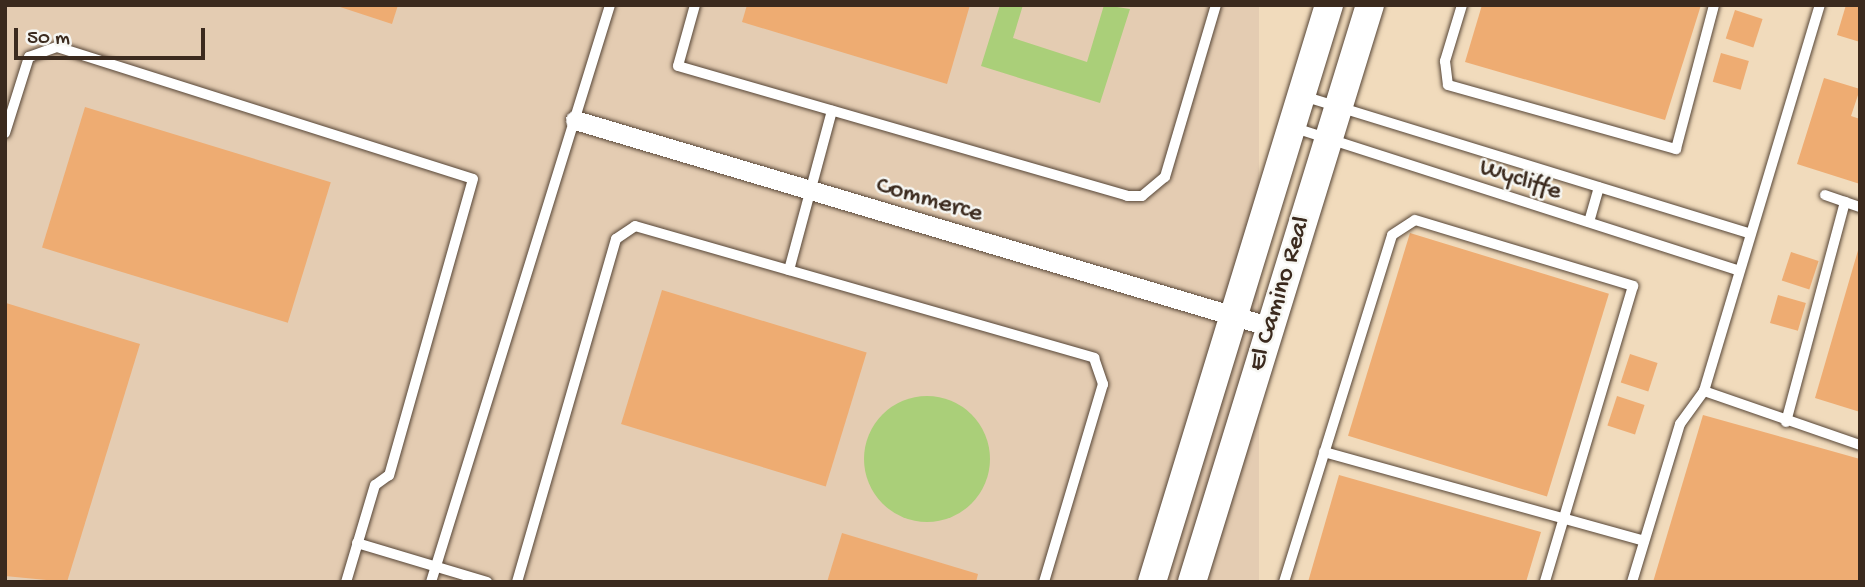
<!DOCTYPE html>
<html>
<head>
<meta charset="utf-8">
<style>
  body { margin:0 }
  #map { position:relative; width:1865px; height:587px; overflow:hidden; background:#f1dbbc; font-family:"Gochi Hand",sans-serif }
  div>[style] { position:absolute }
  .built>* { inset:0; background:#e4ccb2; transform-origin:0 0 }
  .green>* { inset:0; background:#aacf79 }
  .round { border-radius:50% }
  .building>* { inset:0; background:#eeac72; transform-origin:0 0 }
  .roads { filter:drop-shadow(0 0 2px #564536) drop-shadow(0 0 2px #564536) }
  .lane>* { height:10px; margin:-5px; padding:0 5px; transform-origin:5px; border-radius:5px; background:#fff }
  .street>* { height:19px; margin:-9.5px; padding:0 9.5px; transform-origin:9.5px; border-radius:9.5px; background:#fff }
  .secondary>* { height:28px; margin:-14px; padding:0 14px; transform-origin:14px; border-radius:14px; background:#fff }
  span { translate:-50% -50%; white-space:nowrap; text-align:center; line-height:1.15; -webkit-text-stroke:5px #f6f6f2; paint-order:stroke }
  .street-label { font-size:26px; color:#3b2a1e }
  .frame { position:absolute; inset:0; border:7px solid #3b2a1e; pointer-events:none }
  .scale { position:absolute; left:14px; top:28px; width:191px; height:32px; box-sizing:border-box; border:4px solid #3b2a1e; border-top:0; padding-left:9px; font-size:21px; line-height:24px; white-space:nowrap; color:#3b2a1e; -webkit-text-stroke:5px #f6f6f2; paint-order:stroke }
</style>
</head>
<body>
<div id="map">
  <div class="built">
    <i style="left:5px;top:5px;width:1254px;height:577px"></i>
  </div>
  <div class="green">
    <i style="clip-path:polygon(1000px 5px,1023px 5px,1013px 38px,1087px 62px,1104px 5px,1130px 9px,1100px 103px,981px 66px)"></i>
    <i class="round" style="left:864px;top:396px;width:126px;height:126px"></i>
  </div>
  <div class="building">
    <i style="clip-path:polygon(334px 5px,398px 5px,392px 24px)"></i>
    <i style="clip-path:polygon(747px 5px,970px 5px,947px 84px,742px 22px)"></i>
    <i style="clip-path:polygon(1482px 5px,1701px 5px,1665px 120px,1465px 62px)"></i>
    <i style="clip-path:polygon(1846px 5px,1860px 5px,1860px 42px,1837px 35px)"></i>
    <i style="left:1735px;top:10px;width:29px;height:30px;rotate:18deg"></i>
    <i style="left:1721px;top:53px;width:29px;height:30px;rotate:16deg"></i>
    <i style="clip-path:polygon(1824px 78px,1860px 89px,1851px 116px,1860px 119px,1860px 184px,1797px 164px)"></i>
    <i style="left:85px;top:107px;width:257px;height:147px;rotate:17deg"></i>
    <i style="left:1410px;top:233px;width:208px;height:212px;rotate:17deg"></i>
    <i style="clip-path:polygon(1859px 247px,1860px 247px,1860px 412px,1815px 398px)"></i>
    <i style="left:1791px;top:252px;width:29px;height:30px;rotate:18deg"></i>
    <i style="left:662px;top:290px;width:214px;height:140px;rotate:17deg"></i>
    <i style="left:1778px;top:295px;width:29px;height:29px;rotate:16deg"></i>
    <i style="clip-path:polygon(6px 303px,140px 344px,67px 582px,5px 576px)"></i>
    <i style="left:1630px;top:354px;width:29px;height:30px;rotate:18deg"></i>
    <i style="left:1617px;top:396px;width:29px;height:31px;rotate:18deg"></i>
    <i style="clip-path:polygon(1703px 415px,1860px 459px,1860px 582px,1653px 582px)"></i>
    <i style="clip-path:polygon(1339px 475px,1541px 532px,1526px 582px,1308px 582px)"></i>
    <i style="clip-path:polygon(842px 533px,978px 574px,976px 582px,827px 582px)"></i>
  </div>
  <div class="roads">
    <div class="lane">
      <i style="left:695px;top:5px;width:63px;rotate:105.6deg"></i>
      <i style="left:678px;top:66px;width:467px;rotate:16.1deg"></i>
      <i style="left:1127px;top:196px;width:15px"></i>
      <i style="left:1142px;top:196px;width:30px;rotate:-40deg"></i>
      <i style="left:1165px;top:177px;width:179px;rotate:-73.5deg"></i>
      <i style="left:1462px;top:5px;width:59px;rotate:106.9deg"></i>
      <i style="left:1445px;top:61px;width:24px;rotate:83deg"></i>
      <i style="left:1448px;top:85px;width:237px;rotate:15.7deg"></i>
      <i style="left:1676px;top:149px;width:149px;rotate:-75.2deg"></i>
      <i style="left:1303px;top:96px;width:465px;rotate:17.1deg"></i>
      <i style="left:1295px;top:128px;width:465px;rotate:17.8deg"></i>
      <i style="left:5px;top:133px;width:80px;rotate:-72.5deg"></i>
      <i style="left:29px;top:57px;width:30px;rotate:-20deg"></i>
      <i style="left:57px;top:47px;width:436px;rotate:17.6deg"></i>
      <i style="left:473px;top:179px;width:308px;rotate:105.8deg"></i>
      <i style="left:389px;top:475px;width:17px;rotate:144deg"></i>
      <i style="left:375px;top:485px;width:101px;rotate:106.6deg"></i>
      <i style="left:1825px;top:195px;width:37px;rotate:19deg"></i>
      <i style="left:1589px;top:222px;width:36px;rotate:-74deg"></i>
      <i style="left:789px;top:270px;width:165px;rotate:-74.9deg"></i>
      <i style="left:1704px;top:391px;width:165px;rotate:19.1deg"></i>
      <i style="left:1786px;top:422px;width:228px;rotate:-75deg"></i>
      <i style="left:1324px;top:452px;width:332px;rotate:15.5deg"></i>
      <i style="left:357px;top:543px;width:136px;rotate:16.7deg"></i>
      <i style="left:431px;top:582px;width:604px;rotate:-72.76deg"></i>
      <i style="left:517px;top:582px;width:357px;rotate:-73.9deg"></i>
      <i style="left:616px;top:239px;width:23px;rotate:-34deg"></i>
      <i style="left:635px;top:226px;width:478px;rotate:16deg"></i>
      <i style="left:1094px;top:358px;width:28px;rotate:71deg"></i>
      <i style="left:1103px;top:384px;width:207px;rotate:106.6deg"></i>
      <i style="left:1284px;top:582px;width:363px;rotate:-72.7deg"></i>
      <i style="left:1392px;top:235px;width:27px;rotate:-33deg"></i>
      <i style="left:1415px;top:220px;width:228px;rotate:16.8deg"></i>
      <i style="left:1633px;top:286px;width:309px;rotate:106.6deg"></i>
      <i style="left:1632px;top:582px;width:165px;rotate:-73.1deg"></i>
      <i style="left:1680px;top:424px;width:41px;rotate:-54deg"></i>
      <i style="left:1704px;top:391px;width:403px;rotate:-73.3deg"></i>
    </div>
    <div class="street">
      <i style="left:575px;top:120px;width:726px;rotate:16.56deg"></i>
    </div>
    <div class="secondary">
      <i style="left:1152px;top:582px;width:604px;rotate:-72.95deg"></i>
      <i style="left:1192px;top:582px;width:604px;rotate:-72.86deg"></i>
    </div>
  </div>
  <div class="street-label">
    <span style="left:1520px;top:181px;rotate:18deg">Wycliffe</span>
    <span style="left:929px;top:201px;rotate:16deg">Commerce</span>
    <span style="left:1281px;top:294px;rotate:-73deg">El Camino Real</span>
  </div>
  <div class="frame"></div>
  <div class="scale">50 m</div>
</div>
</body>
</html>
